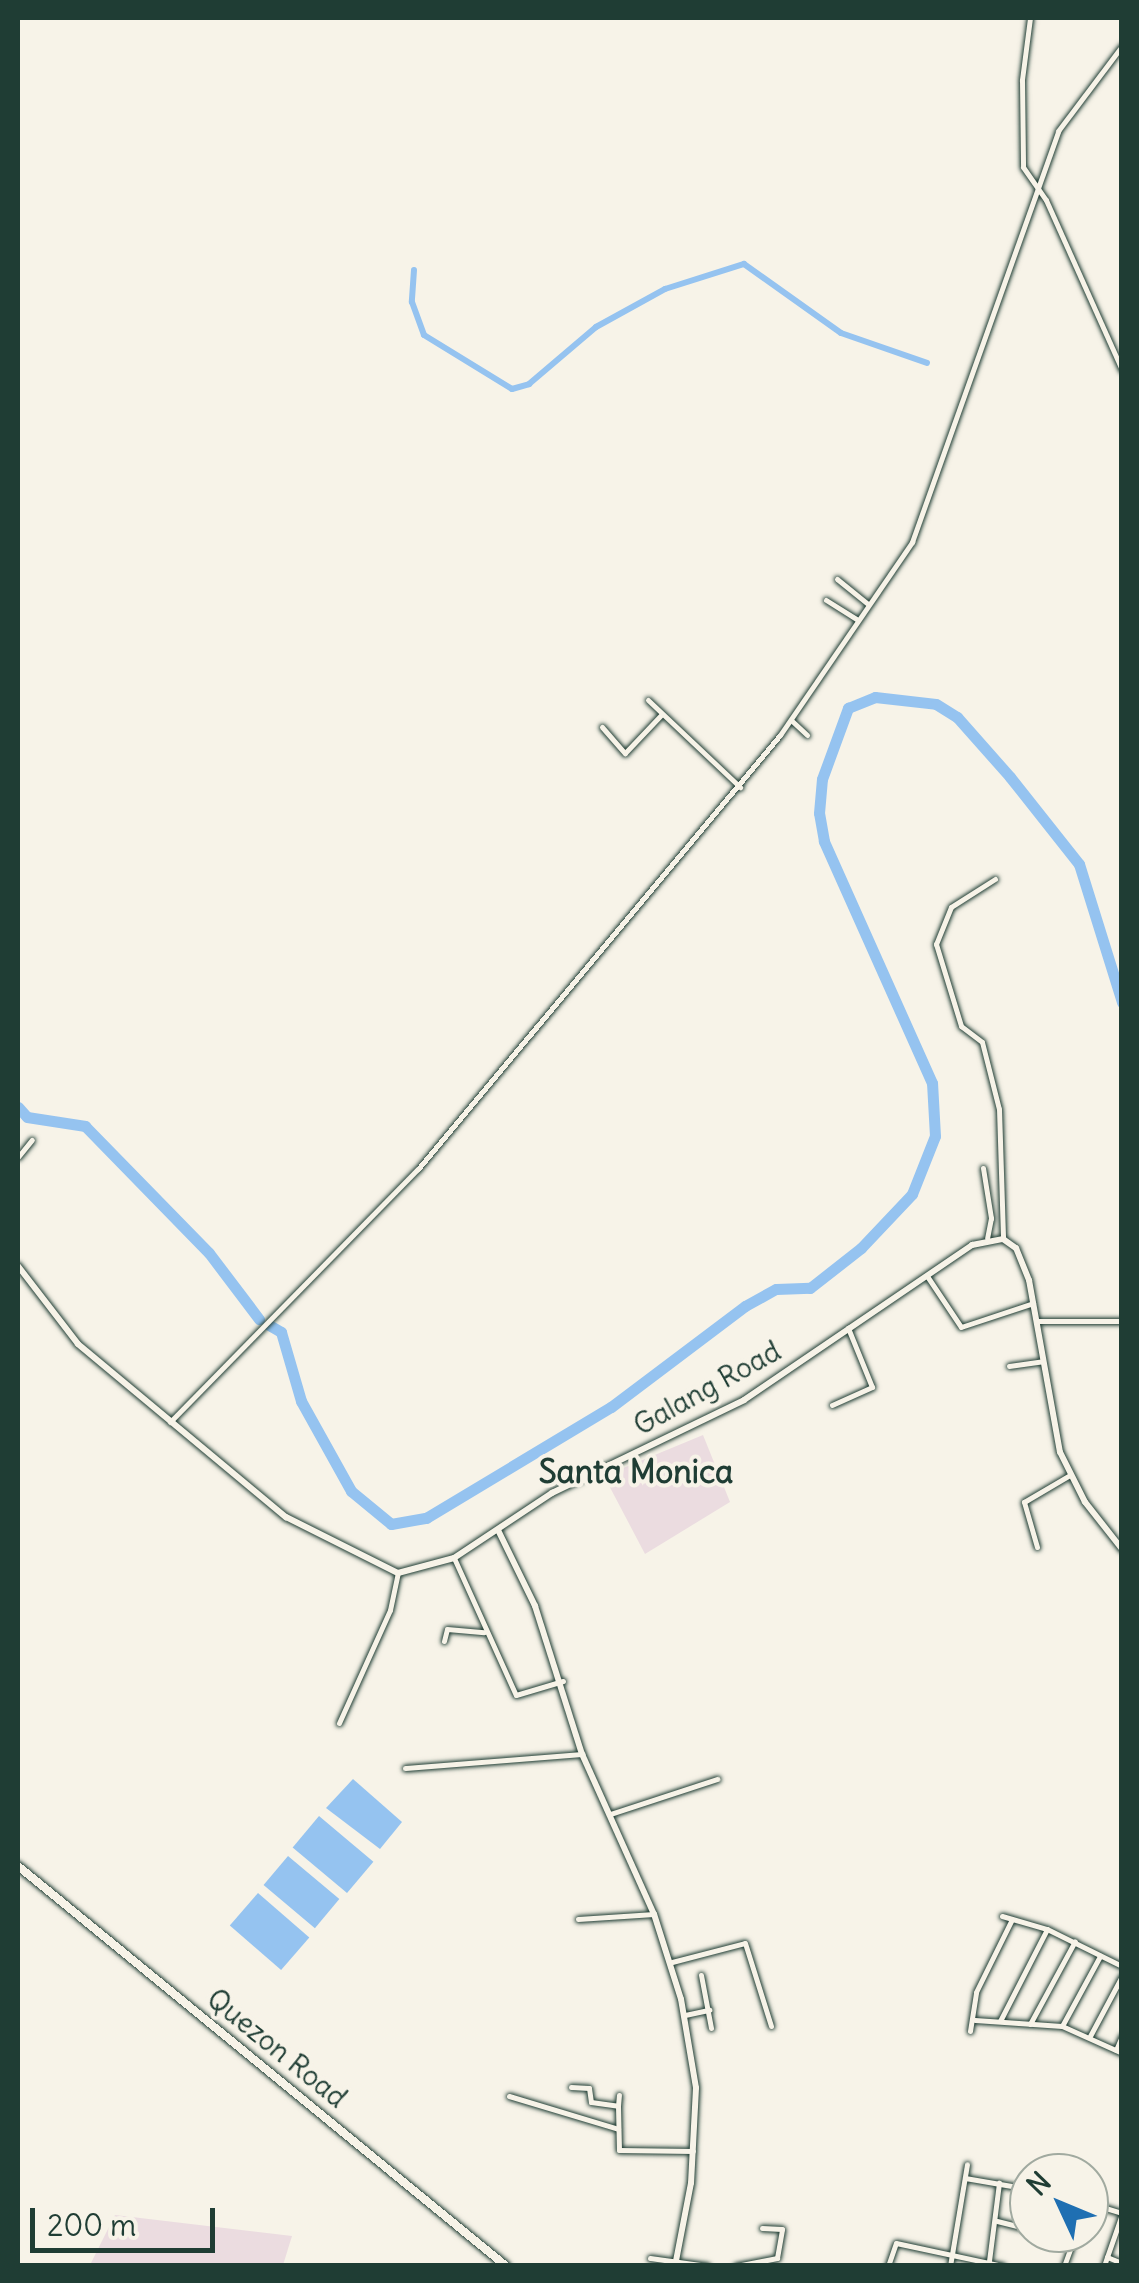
<!DOCTYPE html>
<html>
<head>
<meta charset="utf-8">
<style>
  body { margin:0 }
  #map { position:relative; width:1139px; height:2283px; overflow:hidden; background:#f7f3e8; font-family:Delius,sans-serif }
  div>[style] { position:absolute }
  .built>* { inset:0; background:#ebdce0 }
  .water>* { inset:0; background:#95c3f0; transform-origin:0 0 }
  .stream>* { height:2.5px; margin:-1.25px; padding:0 1.25px; transform-origin:1.25px; border-radius:1.25px; background:#95c3f0 }
  .canal>* { height:6px; margin:-3px; padding:0 3px; transform-origin:3px; border-radius:3px; background:#95c3f0 }
  .river>* { height:11px; margin:-5.5px; padding:0 5.5px; transform-origin:5.5px; border-radius:5.5px; background:#95c3f0 }
  .roads { filter:drop-shadow(0 0 2px #1f3d34) drop-shadow(0 0 2px #1f3d34) }
  .minor>* { height:5px; margin:-2.5px; padding:0 2.5px; transform-origin:2.5px; border-radius:2.5px; background:#f7f3e8 }
  .tertiary>* { height:6px; margin:-3px; padding:0 3px; transform-origin:3px; border-radius:3px; background:#f7f3e8 }
  .secondary>* { height:8px; margin:-4px; padding:0 4px; transform-origin:4px; border-radius:4px; background:#f7f3e8 }
  span { translate:-50% -50%; white-space:nowrap; text-align:center; line-height:1.15; -webkit-text-stroke:8px #f7f3e8; paint-order:stroke }
  .street-label { font-size:28px; color:#1f3d34 }
  .quarter-label { font-size:32px; color:#1f3d34; font-weight:700 }
  .frame { position:absolute; inset:0; border:20px solid #1f3d34; pointer-events:none }
  .north { position:absolute; left:1009px; top:2153px; width:100px; height:100px; box-sizing:border-box; background:#f7f3e8; border:2px solid #a1aaa0; border-radius:50%; rotate:314deg; font-size:28px; font-weight:700; line-height:40px; text-align:center; color:#1f3d34 }
  .north::after { content:''; display:block; margin:auto; width:35px; height:45px; background:#1f6fb2; clip-path:polygon(50% 0,100% 100%,50% 72%,0 100%) }
  .scale { position:absolute; left:30px; top:2208px; width:185px; height:45px; box-sizing:border-box; border:5px solid #1f3d34; border-top:0; padding-left:12px; font-size:30px; line-height:35px; white-space:nowrap; color:#1f3d34; -webkit-text-stroke:8px #f7f3e8; paint-order:stroke }
</style>
</head>
<body>
<div id="map">
  <div class="built">
    <i style="clip-path:polygon(703px 1435px,730px 1502px,645px 1554px,604px 1476px)"></i>
    <i style="clip-path:polygon(115px 2215px,292px 2236px,283px 2265px,90px 2265px)"></i>
  </div>
  <div class="water">
    <i style="clip-path:polygon(353px 1779px,402px 1822px,380px 1849px,326px 1808px)"></i>
    <i style="left:319px;top:1816px;width:71px;height:41px;rotate:40deg"></i>
    <i style="left:288px;top:1856px;width:67px;height:38px;rotate:40deg"></i>
    <i style="left:258px;top:1893px;width:68px;height:43px;rotate:41deg"></i>
  </div>
  <div class="stream">
    <i style="left:1122px;top:1316px;width:17px;rotate:90deg"></i>
  </div>
  <div class="canal">
    <i style="left:414px;top:270px;width:32px;rotate:94deg"></i>
    <i style="left:412px;top:302px;width:35px;rotate:70deg"></i>
    <i style="left:424px;top:335px;width:103px;rotate:31.5deg"></i>
    <i style="left:512px;top:389px;width:18px;rotate:-16deg"></i>
    <i style="left:529px;top:384px;width:88px;rotate:-40.4deg"></i>
    <i style="left:596px;top:327px;width:79px;rotate:-28.8deg"></i>
    <i style="left:665px;top:289px;width:83px;rotate:-17.6deg"></i>
    <i style="left:744px;top:264px;width:119px;rotate:35.4deg"></i>
    <i style="left:841px;top:333px;width:91px;rotate:19.2deg"></i>
  </div>
  <div class="river">
    <i style="left:18px;top:1107px;width:13px;rotate:48deg"></i>
    <i style="left:27px;top:1117px;width:59px;rotate:8.8deg"></i>
    <i style="left:85px;top:1126px;width:177px;rotate:45.7deg"></i>
    <i style="left:209px;top:1253px;width:83px;rotate:52.9deg"></i>
    <i style="left:269px;top:1325px;width:14px;rotate:30deg"></i>
    <i style="left:281px;top:1332px;width:72px;rotate:73.8deg"></i>
    <i style="left:301px;top:1401px;width:103px;rotate:60.9deg"></i>
    <i style="left:351px;top:1491px;width:52px;rotate:39.5deg"></i>
    <i style="left:391px;top:1524px;width:36px;rotate:-10deg"></i>
    <i style="left:426px;top:1518px;width:216px;rotate:-31deg"></i>
    <i style="left:611px;top:1407px;width:168px;rotate:-37deg"></i>
    <i style="left:745px;top:1306px;width:35px;rotate:-29deg"></i>
    <i style="left:776px;top:1289px;width:34px;rotate:-2deg"></i>
    <i style="left:810px;top:1288px;width:65px;rotate:-38.1deg"></i>
    <i style="left:861px;top:1248px;width:74px;rotate:-46.6deg"></i>
    <i style="left:912px;top:1194px;width:62px;rotate:-68.4deg"></i>
    <i style="left:935px;top:1136px;width:53px;rotate:-93.2deg"></i>
    <i style="left:932px;top:1083px;width:265px;rotate:-114.1deg"></i>
    <i style="left:824px;top:841px;width:28px;rotate:-100deg"></i>
    <i style="left:819px;top:813px;width:34px;rotate:-85deg"></i>
    <i style="left:822px;top:779px;width:76px;rotate:-69.9deg"></i>
    <i style="left:848px;top:708px;width:29px;rotate:-22deg"></i>
    <i style="left:875px;top:697px;width:61px;rotate:6.5deg"></i>
    <i style="left:936px;top:704px;width:25px;rotate:32deg"></i>
    <i style="left:957px;top:717px;width:80px;rotate:48.5deg"></i>
    <i style="left:1010px;top:777px;width:111px;rotate:51.6deg"></i>
    <i style="left:1079px;top:864px;width:145px;rotate:72.7deg"></i>
  </div>
  <div class="roads">
    <div class="minor">
      <i style="left:1030px;top:18px;width:63px;rotate:97.4deg"></i>
      <i style="left:1022px;top:80px;width:87px;rotate:89.3deg"></i>
      <i style="left:1023px;top:167px;width:40px;rotate:55.1deg"></i>
      <i style="left:1046px;top:200px;width:186px;rotate:65.9deg"></i>
      <i style="left:837px;top:579px;width:40px;rotate:39deg"></i>
      <i style="left:826px;top:600px;width:36px;rotate:32deg"></i>
      <i style="left:648px;top:700px;width:127px;rotate:43.4deg"></i>
      <i style="left:791px;top:720px;width:22px;rotate:43deg"></i>
      <i style="left:602px;top:727px;width:35px;rotate:49deg"></i>
      <i style="left:625px;top:753px;width:52px;rotate:-46.5deg"></i>
      <i style="left:995px;top:879px;width:52px;rotate:147.5deg"></i>
      <i style="left:951px;top:907px;width:40px;rotate:112deg"></i>
      <i style="left:936px;top:944px;width:86px;rotate:73deg"></i>
      <i style="left:961px;top:1026px;width:26px;rotate:37deg"></i>
      <i style="left:982px;top:1042px;width:69px;rotate:75.8deg"></i>
      <i style="left:999px;top:1109px;width:130px;rotate:88.2deg"></i>
      <i style="left:18px;top:1157px;width:22px;rotate:-51deg"></i>
      <i style="left:983px;top:1168px;width:51px;rotate:80.9deg"></i>
      <i style="left:991px;top:1218px;width:20px;rotate:101deg"></i>
      <i style="left:927px;top:1276px;width:61px;rotate:56.3deg"></i>
      <i style="left:961px;top:1327px;width:76px;rotate:-18.4deg"></i>
      <i style="left:1038px;top:1321px;width:84px"></i>
      <i style="left:1009px;top:1366px;width:34px;rotate:-8deg"></i>
      <i style="left:832px;top:1405px;width:44px;rotate:-24.2deg"></i>
      <i style="left:872px;top:1387px;width:64px;rotate:-112.1deg"></i>
      <i style="left:170px;top:1422px;width:354px;rotate:-45.6deg"></i>
      <i style="left:418px;top:1169px;width:565px;rotate:-50.17deg"></i>
      <i style="left:780px;top:735px;width:234px;rotate:-55.6deg"></i>
      <i style="left:912px;top:542px;width:436px;rotate:-70.4deg"></i>
      <i style="left:1058px;top:131px;width:106px;rotate:-53deg"></i>
      <i style="left:1037px;top:1547px;width:47px;rotate:-106.1deg"></i>
      <i style="left:1024px;top:1502px;width:53px;rotate:-30.4deg"></i>
      <i style="left:454px;top:1558px;width:150px;rotate:65.7deg"></i>
      <i style="left:516px;top:1695px;width:49px;rotate:-16.6deg"></i>
      <i style="left:444px;top:1641px;width:12px;rotate:-76deg"></i>
      <i style="left:447px;top:1629px;width:37px;rotate:5deg"></i>
      <i style="left:339px;top:1723px;width:124px;rotate:-65.7deg"></i>
      <i style="left:390px;top:1610px;width:38px;rotate:-78deg"></i>
      <i style="left:405px;top:1768px;width:178px;rotate:-4.5deg"></i>
      <i style="left:610px;top:1814px;width:113px;rotate:-18.1deg"></i>
      <i style="left:1002px;top:1916px;width:47px;rotate:16.1deg"></i>
      <i style="left:1047px;top:1929px;width:84px;rotate:26.3deg"></i>
      <i style="left:578px;top:1919px;width:76px;rotate:-3.8deg"></i>
      <i style="left:672px;top:1962px;width:75px;rotate:-14.6deg"></i>
      <i style="left:745px;top:1943px;width:87px;rotate:72.6deg"></i>
      <i style="left:701px;top:1975px;width:54px;rotate:79.3deg"></i>
      <i style="left:685px;top:2015px;width:25px;rotate:-12deg"></i>
      <i style="left:975px;top:2020px;width:87px;rotate:3.9deg"></i>
      <i style="left:1062px;top:2026px;width:66px;rotate:24.2deg"></i>
      <i style="left:1000px;top:2021px;width:103px;rotate:-62.9deg"></i>
      <i style="left:1030px;top:2024px;width:94px;rotate:-61.5deg"></i>
      <i style="left:1062px;top:2026px;width:80px;rotate:-61.5deg"></i>
      <i style="left:970px;top:2031px;width:39px;rotate:-81deg"></i>
      <i style="left:976px;top:1992px;width:81px;rotate:-63.7deg"></i>
      <i style="left:1090px;top:2036px;width:68px;rotate:-61.9deg"></i>
      <i style="left:1116px;top:2050px;width:15px;rotate:-67deg"></i>
      <i style="left:571px;top:2087px;width:18px;rotate:3deg"></i>
      <i style="left:589px;top:2088px;width:14px;rotate:82deg"></i>
      <i style="left:591px;top:2102px;width:27px;rotate:8deg"></i>
      <i style="left:618px;top:2106px;width:44px;rotate:88.7deg"></i>
      <i style="left:619px;top:2150px;width:74px;rotate:0.8deg"></i>
      <i style="left:509px;top:2096px;width:114px;rotate:16.8deg"></i>
      <i style="left:618px;top:2106px;width:11px;rotate:-85deg"></i>
      <i style="left:965px;top:2178px;width:65px;rotate:9.8deg"></i>
      <i style="left:1089px;top:2203px;width:34px;rotate:17deg"></i>
      <i style="left:997px;top:2221px;width:33px;rotate:14deg"></i>
      <i style="left:1044px;top:2233px;width:30px;rotate:15deg"></i>
      <i style="left:1107px;top:2257px;width:46px;rotate:-70.8deg"></i>
      <i style="left:650px;top:2258px;width:58px;rotate:8deg"></i>
      <i style="left:989px;top:2261px;width:79px;rotate:-82.7deg"></i>
      <i style="left:736px;top:2266px;width:42px;rotate:-11deg"></i>
      <i style="left:777px;top:2258px;width:29px;rotate:-80deg"></i>
      <i style="left:782px;top:2229px;width:20px;rotate:-177deg"></i>
      <i style="left:888px;top:2266px;width:24px;rotate:-71deg"></i>
      <i style="left:896px;top:2243px;width:109px;rotate:12.1deg"></i>
      <i style="left:950px;top:2266px;width:103px;rotate:-80.5deg"></i>
      <i style="left:1064px;top:2266px;width:35px;rotate:-70deg"></i>
      <i style="left:1104px;top:2266px;width:9px;rotate:-72deg"></i>
      <i style="left:1107px;top:2257px;width:16px;rotate:22deg"></i>
    </div>
    <div class="tertiary">
      <i style="left:18px;top:1266px;width:98px;rotate:52.4deg"></i>
      <i style="left:78px;top:1344px;width:271px;rotate:39.8deg"></i>
      <i style="left:286px;top:1517px;width:125px;rotate:26.6deg"></i>
      <i style="left:398px;top:1573px;width:58px;rotate:-15deg"></i>
      <i style="left:454px;top:1558px;width:118px;rotate:-33.6deg"></i>
      <i style="left:552px;top:1493px;width:213px;rotate:-25.8deg"></i>
      <i style="left:744px;top:1400px;width:276px;rotate:-34.2deg"></i>
      <i style="left:972px;top:1245px;width:32px;rotate:-11deg"></i>
      <i style="left:1003px;top:1239px;width:16px;rotate:35deg"></i>
      <i style="left:1016px;top:1248px;width:35px;rotate:68deg"></i>
      <i style="left:1029px;top:1280px;width:175px;rotate:79.8deg"></i>
      <i style="left:1060px;top:1452px;width:56px;rotate:63.4deg"></i>
      <i style="left:1085px;top:1502px;width:60px;rotate:51.8deg"></i>
      <i style="left:498px;top:1530px;width:85px;rotate:64deg"></i>
      <i style="left:535px;top:1606px;width:155px;rotate:72.4deg"></i>
      <i style="left:582px;top:1754px;width:175px;rotate:65.8deg"></i>
      <i style="left:654px;top:1914px;width:89px;rotate:72.4deg"></i>
      <i style="left:681px;top:1999px;width:90px;rotate:80.4deg"></i>
      <i style="left:696px;top:2088px;width:95px;rotate:93deg"></i>
      <i style="left:691px;top:2183px;width:85px;rotate:100.9deg"></i>
    </div>
    <div class="secondary">
      <i style="left:18px;top:1866px;width:631px;rotate:39.34deg"></i>
    </div>
  </div>
  <div class="street-label">
    <span style="left:707px;top:1388px;rotate:-29deg">Galang Road</span>
    <span style="left:277px;top:2048px;rotate:39deg">Quezon Road</span>
  </div>
  <div class="quarter-label">
    <span style="left:636px;top:1472px">Santa Monica</span>
  </div>
  <div class="frame"></div>
  <div class="north">N</div>
  <div class="scale">200 m</div>
</div>
</body>
</html>
